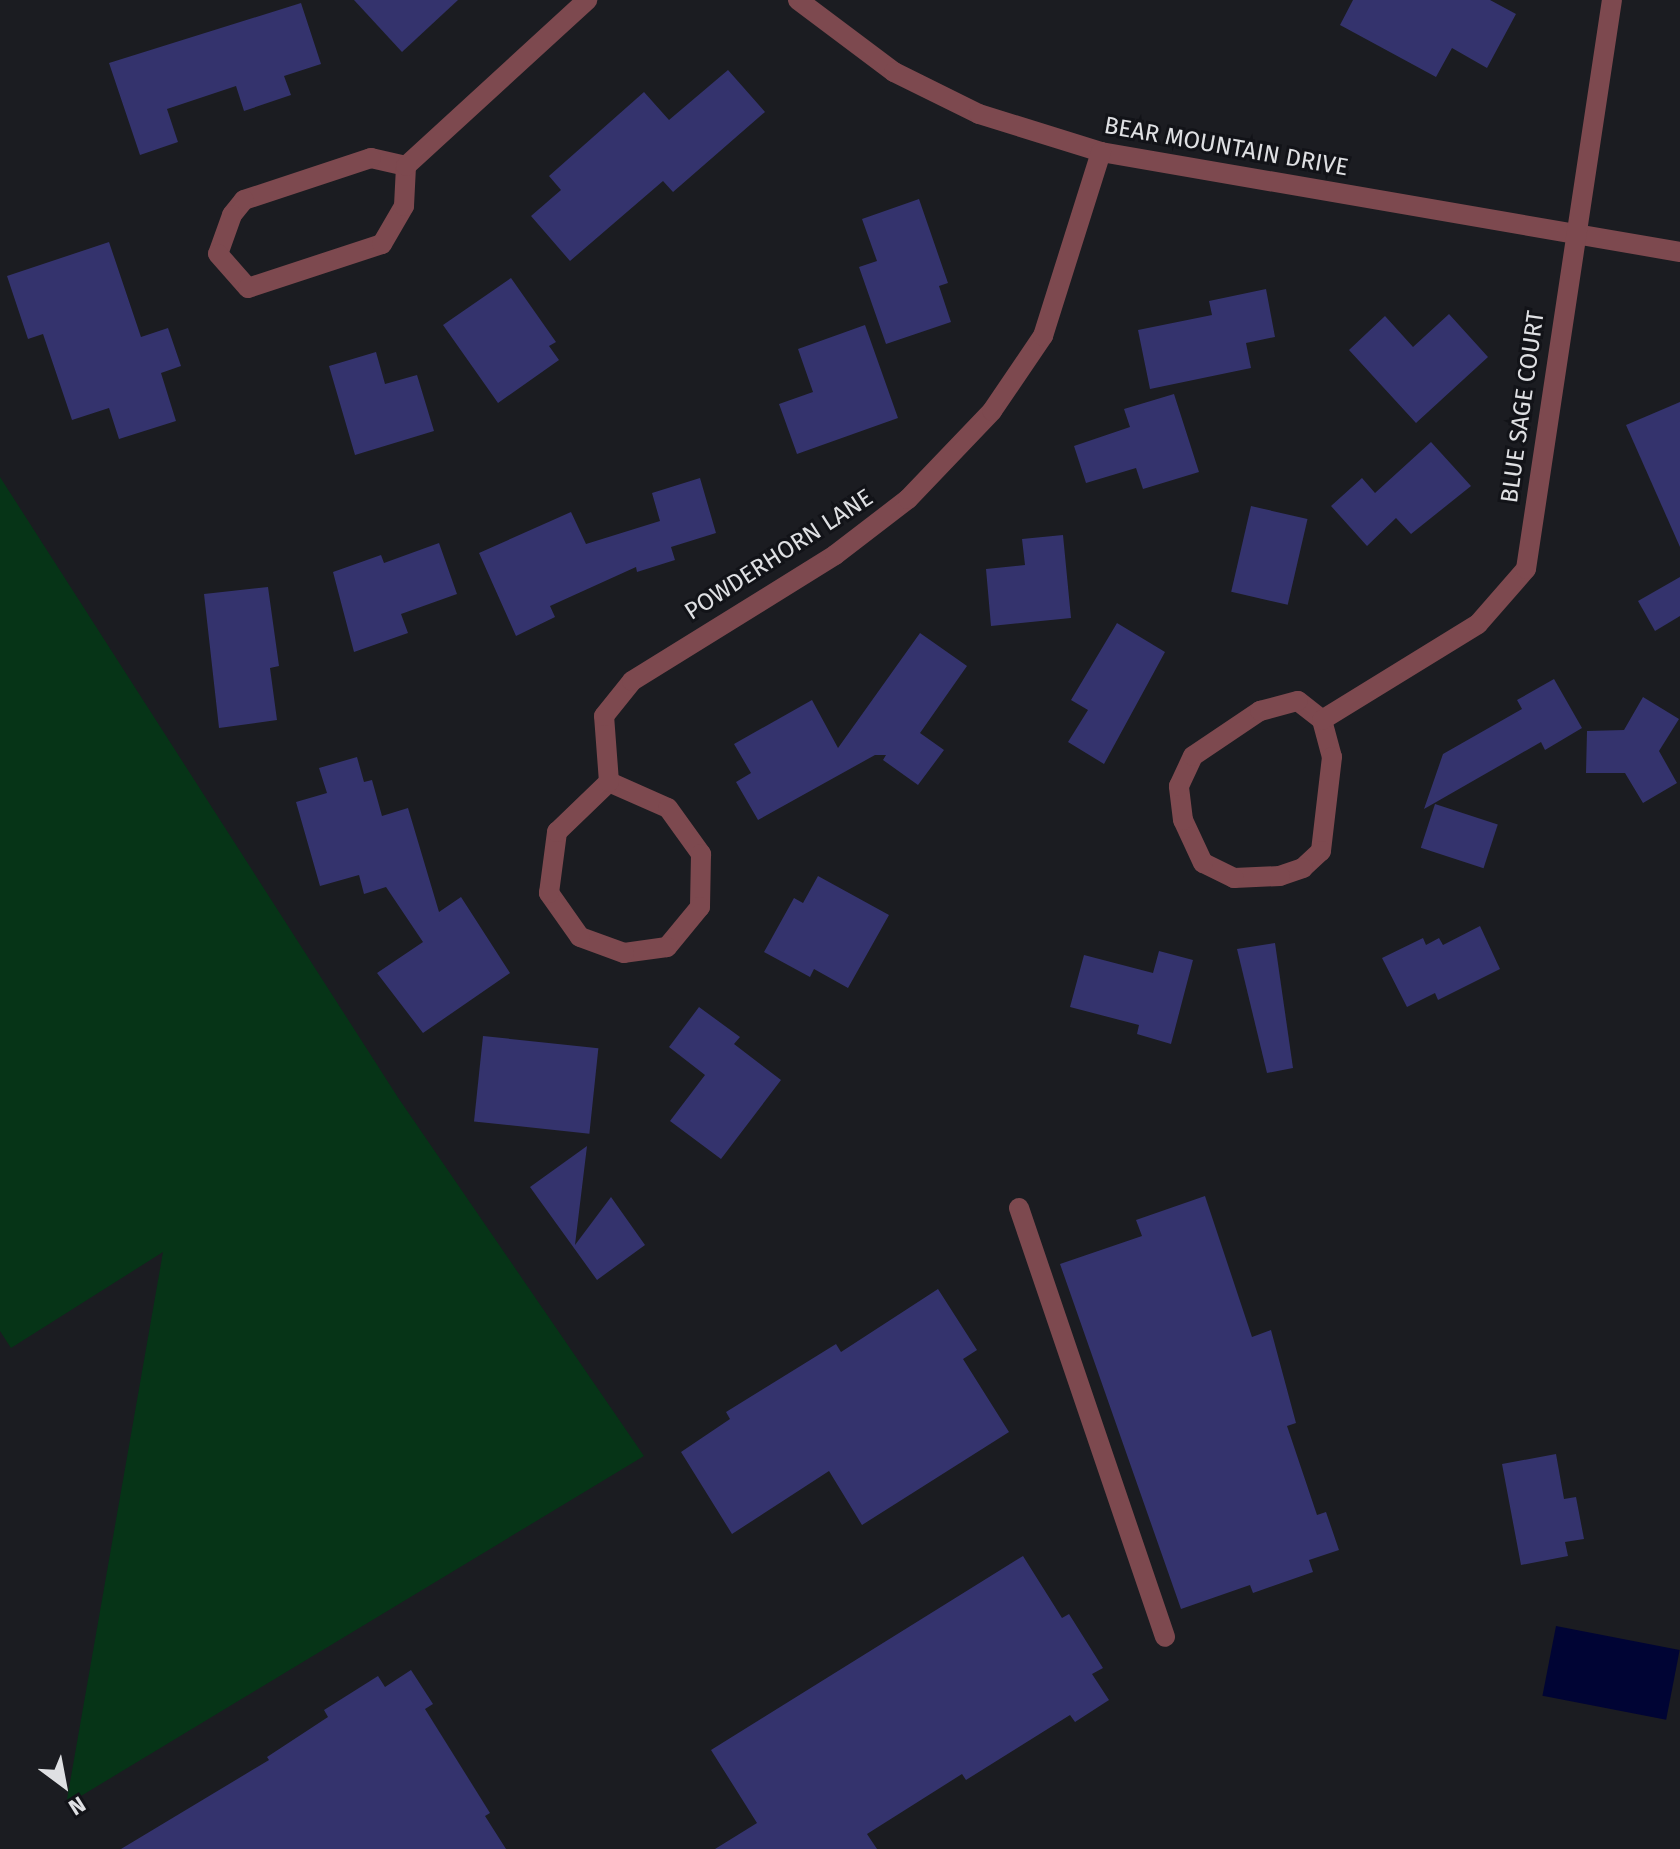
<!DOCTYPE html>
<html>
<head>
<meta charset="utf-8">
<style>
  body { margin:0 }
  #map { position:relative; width:1680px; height:1849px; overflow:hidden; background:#1b1c21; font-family:"Fira Sans",sans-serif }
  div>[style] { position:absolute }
  .green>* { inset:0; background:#063417 }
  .water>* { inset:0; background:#000434; transform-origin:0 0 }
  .building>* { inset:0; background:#34336d; transform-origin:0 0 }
  .minor>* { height:20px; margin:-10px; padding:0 10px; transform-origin:10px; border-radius:10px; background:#7d494f }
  span { translate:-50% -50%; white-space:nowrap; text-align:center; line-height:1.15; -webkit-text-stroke:6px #121318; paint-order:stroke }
  .street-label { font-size:24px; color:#dfe0e3 }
  .north { position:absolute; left:24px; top:1745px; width:80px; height:80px; -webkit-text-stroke:6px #121318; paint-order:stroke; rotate:148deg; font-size:22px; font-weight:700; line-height:32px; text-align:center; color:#dfe0e3 }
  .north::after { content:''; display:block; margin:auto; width:28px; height:36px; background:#dfe0e3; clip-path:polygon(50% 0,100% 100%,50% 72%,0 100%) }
</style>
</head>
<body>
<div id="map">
  <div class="green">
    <i style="clip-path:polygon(0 477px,399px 1099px,644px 1456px,66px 1805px,163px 1252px,11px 1348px,0 1331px)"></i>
  </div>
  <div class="water">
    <i style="left:1556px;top:1626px;width:126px;height:71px;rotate:11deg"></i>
  </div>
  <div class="building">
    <i style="clip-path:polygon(354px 0,458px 0,402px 52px)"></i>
    <i style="clip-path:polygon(1353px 0,1490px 0,1516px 14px,1487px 68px,1452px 48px,1436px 77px,1340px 25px)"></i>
    <i style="clip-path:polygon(301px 3px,321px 64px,284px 76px,291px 95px,244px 111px,236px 86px,167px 109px,178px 142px,140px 155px,109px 63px)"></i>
    <i style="clip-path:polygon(728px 70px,765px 112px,673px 192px,663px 181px,570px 261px,531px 216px,561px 190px,549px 176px,644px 92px,669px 120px)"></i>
    <i style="clip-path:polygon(919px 199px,948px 283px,939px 286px,951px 322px,886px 344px,859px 267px,877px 261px,862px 219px)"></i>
    <i style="clip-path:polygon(109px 242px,141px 337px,168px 328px,181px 366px,161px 373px,176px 421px,119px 439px,109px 408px,72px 420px,43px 334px,28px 339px,7px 276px)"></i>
    <i style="clip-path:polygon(511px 278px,556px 342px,549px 346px,559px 360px,498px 403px,443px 325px)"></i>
    <i style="clip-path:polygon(1266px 289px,1275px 337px,1246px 343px,1251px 368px,1150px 389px,1138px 330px,1212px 315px,1209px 301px)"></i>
    <i style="clip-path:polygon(1449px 314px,1488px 357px,1416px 423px,1349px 350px,1385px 316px,1413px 347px)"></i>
    <i style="clip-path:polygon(865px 325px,898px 418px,797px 454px,779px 404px,813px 392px,798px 349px)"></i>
    <i style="clip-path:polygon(376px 352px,385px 384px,417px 375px,434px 431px,355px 455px,329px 366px)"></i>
    <i style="clip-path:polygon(1174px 394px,1199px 472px,1143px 489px,1136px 468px,1086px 483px,1074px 446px,1130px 427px,1124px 409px)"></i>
    <i style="clip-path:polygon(1680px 402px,1680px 547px,1626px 425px)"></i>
    <i style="clip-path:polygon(1431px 442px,1471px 486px,1411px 534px,1396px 518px,1367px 546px,1331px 506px,1362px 478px,1375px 493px)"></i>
    <i style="clip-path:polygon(700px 478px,716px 533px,671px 547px,675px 560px,637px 572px,636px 567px,550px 606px,555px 617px,516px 636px,479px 553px,571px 512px,586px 544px,660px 521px,652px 493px)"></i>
    <i style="left:1251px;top:506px;width:58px;height:88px;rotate:13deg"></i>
    <i style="clip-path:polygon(1063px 535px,1071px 618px,991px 626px,986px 569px,1025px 565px,1022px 539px)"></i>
    <i style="clip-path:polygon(439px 543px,457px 594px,401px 614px,408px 633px,354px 652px,333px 572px,381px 555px,384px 563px)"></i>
    <i style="clip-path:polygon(1680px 577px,1680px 616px,1655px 631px,1638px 601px)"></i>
    <i style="clip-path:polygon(268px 587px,279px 666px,270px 668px,277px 720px,219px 728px,204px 594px)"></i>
    <i style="clip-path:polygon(1117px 623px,1165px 652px,1104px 764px,1068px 742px,1088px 710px,1071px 700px)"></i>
    <i style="clip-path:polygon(920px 633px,967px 666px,920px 733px,944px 750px,918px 785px,883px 760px,886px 755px,875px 755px,758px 820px,736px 782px,751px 773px,734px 744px,812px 700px,838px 748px)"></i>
    <i style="clip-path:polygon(1554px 679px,1582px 728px,1545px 750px,1541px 742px,1424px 809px,1443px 754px,1522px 709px,1517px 700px)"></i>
    <i style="clip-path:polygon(1643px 697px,1679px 719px,1659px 751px,1677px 783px,1643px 803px,1625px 773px,1586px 773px,1587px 731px,1624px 730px)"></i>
    <i style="clip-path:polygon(357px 757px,364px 782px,372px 780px,382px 816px,408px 808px,439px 912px,461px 897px,510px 973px,423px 1033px,377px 973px,423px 942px,386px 887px,364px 894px,359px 875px,320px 886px,296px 802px,327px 793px,319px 768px)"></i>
    <i style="left:1435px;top:804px;width:66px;height:46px;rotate:18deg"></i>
    <i style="clip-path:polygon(818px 876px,889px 915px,848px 988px,814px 969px,810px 977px,764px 952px,794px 898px,803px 903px)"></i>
    <i style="clip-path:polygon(1480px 926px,1500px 969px,1438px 1000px,1435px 993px,1407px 1007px,1382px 958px,1423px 938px,1426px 945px,1439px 938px,1443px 945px)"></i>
    <i style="clip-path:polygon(1275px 943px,1293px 1068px,1267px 1073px,1237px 949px)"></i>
    <i style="clip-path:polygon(1159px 951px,1193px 960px,1171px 1044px,1137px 1034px,1139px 1025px,1070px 1007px,1084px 955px,1153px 973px)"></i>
    <i style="clip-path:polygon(699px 1007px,740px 1037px,734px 1044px,781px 1080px,721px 1159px,670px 1121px,705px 1075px,669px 1047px)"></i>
    <i style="left:483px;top:1036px;width:116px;height:86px;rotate:6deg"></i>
    <i style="clip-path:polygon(587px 1146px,575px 1245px,611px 1197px,645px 1245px,597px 1280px,530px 1187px)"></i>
    <i style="clip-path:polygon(1205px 1196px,1252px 1337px,1271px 1330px,1296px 1423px,1287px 1426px,1317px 1515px,1326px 1512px,1339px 1550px,1309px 1560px,1313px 1572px,1253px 1593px,1250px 1585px,1181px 1609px,1060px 1264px,1142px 1236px,1136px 1220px)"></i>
    <i style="clip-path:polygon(938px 1289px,977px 1350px,963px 1359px,1009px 1432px,862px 1525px,829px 1471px,732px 1534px,681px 1452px,730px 1419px,726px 1412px,836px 1344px,841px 1352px)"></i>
    <i style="clip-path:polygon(1556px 1454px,1564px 1499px,1576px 1497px,1584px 1539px,1565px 1542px,1568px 1556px,1521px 1565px,1502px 1464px)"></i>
    <i style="clip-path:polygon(1023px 1556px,1062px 1618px,1069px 1614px,1103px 1668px,1092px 1674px,1109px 1700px,1075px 1722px,1070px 1715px,966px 1780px,962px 1774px,867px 1834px,877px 1849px,715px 1849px,757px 1823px,711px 1750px)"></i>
    <i style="clip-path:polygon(411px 1670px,433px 1704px,425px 1709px,490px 1813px,485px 1816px,506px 1849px,121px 1849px,269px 1760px,267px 1757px,328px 1717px,324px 1710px,378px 1676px,385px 1687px)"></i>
  </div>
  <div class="minor">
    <i style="left:798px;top:0;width:120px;rotate:36.9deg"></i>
    <i style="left:894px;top:72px;width:95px;rotate:26.3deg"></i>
    <i style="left:979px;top:114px;width:128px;rotate:17.3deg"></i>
    <i style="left:1101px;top:152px;width:588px;rotate:9.8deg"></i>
    <i style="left:406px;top:166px;width:36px;rotate:-167deg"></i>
    <i style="left:371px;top:158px;width:134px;rotate:161.7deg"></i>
    <i style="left:244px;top:200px;width:19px;rotate:129deg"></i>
    <i style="left:232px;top:215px;width:41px;rotate:109.7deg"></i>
    <i style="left:218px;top:254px;width:45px;rotate:48.6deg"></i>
    <i style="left:248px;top:288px;width:141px;rotate:-18.2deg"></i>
    <i style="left:382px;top:244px;width:44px;rotate:-59.9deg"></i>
    <i style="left:404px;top:206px;width:40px;rotate:-87.1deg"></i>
    <i style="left:406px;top:166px;width:246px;rotate:-42.5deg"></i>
    <i style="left:1298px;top:701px;width:31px;rotate:38deg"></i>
    <i style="left:1322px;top:720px;width:38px;rotate:75deg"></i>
    <i style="left:1332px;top:757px;width:95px;rotate:96.7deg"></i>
    <i style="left:1321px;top:851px;width:25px;rotate:137deg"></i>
    <i style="left:1303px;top:868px;width:24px;rotate:161deg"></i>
    <i style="left:1280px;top:876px;width:46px;rotate:177.5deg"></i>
    <i style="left:1234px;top:878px;width:34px;rotate:-154deg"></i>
    <i style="left:1203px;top:863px;width:47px;rotate:-114.9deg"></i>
    <i style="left:1183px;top:820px;width:34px;rotate:-97deg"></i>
    <i style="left:1179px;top:786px;width:33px;rotate:-65deg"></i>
    <i style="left:1193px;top:756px;width:81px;rotate:-33.9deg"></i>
    <i style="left:1260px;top:711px;width:39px;rotate:-15deg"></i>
    <i style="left:1322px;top:720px;width:183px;rotate:-31.6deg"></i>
    <i style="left:1478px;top:624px;width:73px;rotate:-48.9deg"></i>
    <i style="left:1526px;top:569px;width:575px;rotate:-81.41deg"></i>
    <i style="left:609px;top:782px;width:64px;rotate:23.8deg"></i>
    <i style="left:668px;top:808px;width:57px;rotate:54.3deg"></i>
    <i style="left:701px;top:854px;width:53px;rotate:91.1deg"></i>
    <i style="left:700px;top:907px;width:52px;rotate:129.5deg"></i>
    <i style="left:667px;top:947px;width:43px;rotate:172.1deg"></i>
    <i style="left:624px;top:953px;width:47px;rotate:-160deg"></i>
    <i style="left:580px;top:937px;width:54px;rotate:-125.2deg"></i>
    <i style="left:549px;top:893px;width:62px;rotate:-82.5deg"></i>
    <i style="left:557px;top:832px;width:72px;rotate:-43.9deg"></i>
    <i style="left:609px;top:782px;width:66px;rotate:-94.3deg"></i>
    <i style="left:604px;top:716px;width:45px;rotate:-51.3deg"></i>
    <i style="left:632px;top:681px;width:239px;rotate:-31.8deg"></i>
    <i style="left:835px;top:555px;width:92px;rotate:-37.5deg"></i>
    <i style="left:908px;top:499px;width:122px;rotate:-46.3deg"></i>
    <i style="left:992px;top:411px;width:91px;rotate:-55.8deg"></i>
    <i style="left:1043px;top:336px;width:193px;rotate:-72.5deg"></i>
    <i style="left:1019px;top:1208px;width:453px;rotate:71.2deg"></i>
  </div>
  <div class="street-label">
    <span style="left:1226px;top:147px;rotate:10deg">BEAR MOUNTAIN DRIVE</span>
    <span style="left:1523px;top:407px;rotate:-82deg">BLUE SAGE COURT</span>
    <span style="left:779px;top:555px;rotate:-33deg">POWDERHORN LANE</span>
  </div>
  <div class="north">N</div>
</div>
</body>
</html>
